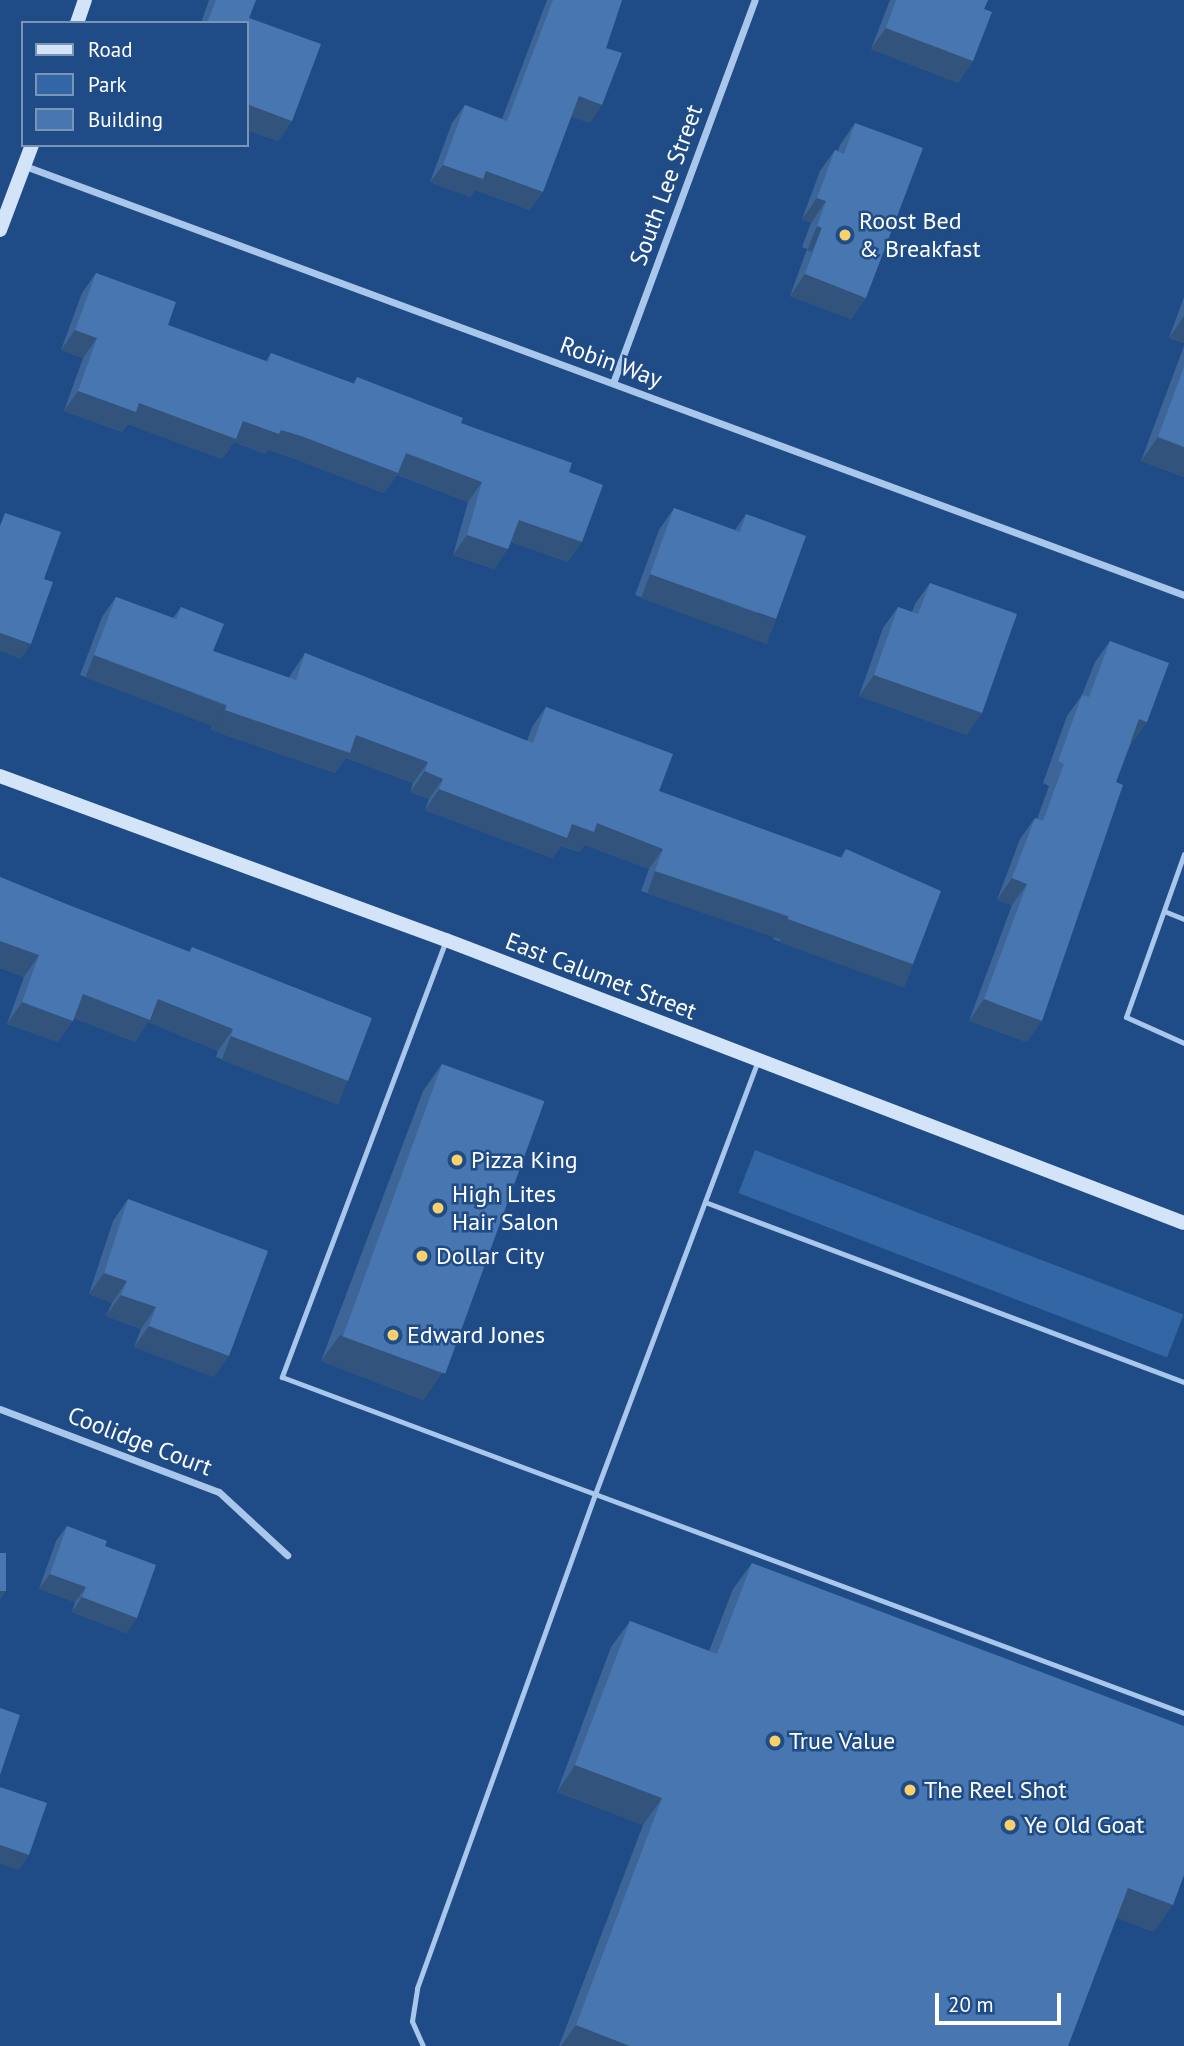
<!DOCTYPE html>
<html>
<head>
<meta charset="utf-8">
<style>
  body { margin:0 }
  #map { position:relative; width:1184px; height:2046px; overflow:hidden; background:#1f4c87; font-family:"PT Sans",sans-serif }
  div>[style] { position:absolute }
  .green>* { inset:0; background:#3266a5; transform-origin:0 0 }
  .lane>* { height:5px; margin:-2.5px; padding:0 2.5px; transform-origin:2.5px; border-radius:2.5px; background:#a9c6eb }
  .street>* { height:7px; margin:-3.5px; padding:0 3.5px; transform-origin:3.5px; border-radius:3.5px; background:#a9c6eb }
  .secondary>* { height:14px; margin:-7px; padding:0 7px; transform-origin:7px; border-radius:7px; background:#d4e4f8 }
  .wall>* { inset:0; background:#3d6597 }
  .shaded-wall>* { inset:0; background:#32537b; transform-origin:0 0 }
  .building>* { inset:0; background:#4776b0; transform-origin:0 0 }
  .dots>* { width:19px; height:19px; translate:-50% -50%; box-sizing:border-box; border:4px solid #1f4c87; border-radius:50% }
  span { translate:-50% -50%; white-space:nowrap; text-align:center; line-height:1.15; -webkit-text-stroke:5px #1f4c87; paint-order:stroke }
  .street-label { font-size:24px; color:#fff }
  .poi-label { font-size:24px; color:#fff }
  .left { translate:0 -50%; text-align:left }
  .legend { position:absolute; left:21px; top:21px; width:228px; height:126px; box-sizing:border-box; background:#1f4c87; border:2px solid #7994b7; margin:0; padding:9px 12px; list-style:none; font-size:21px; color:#fff }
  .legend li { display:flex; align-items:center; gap:14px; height:35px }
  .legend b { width:35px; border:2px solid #7994b7 }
  .scale { position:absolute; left:935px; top:1993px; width:126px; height:32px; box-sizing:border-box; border:4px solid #fff; border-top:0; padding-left:9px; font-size:21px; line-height:24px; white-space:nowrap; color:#fff; -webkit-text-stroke:5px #1f4c87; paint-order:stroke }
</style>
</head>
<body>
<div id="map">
  <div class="green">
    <i style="left:755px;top:1150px;width:459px;height:46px;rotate:21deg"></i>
  </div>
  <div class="lane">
    <i style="left:1184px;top:854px;width:173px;rotate:109.6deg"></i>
    <i style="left:1126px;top:1017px;width:64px;rotate:24.1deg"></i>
    <i style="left:1164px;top:911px;width:22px;rotate:22deg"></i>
    <i style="left:446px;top:940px;width:467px;rotate:110.6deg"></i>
    <i style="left:282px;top:1377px;width:334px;rotate:20.5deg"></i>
    <i style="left:595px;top:1494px;width:464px;rotate:-69.4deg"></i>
    <i style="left:705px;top:1202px;width:512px;rotate:20.6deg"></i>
    <i style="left:423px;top:2046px;width:27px;rotate:-114deg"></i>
    <i style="left:412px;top:2021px;width:33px;rotate:-81deg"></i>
    <i style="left:417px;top:1988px;width:525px;rotate:-70.18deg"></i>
    <i style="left:595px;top:1494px;width:628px;rotate:20.4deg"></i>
  </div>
  <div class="street">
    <i style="left:25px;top:166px;width:1236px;rotate:20.31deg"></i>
    <i style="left:613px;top:383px;width:408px;rotate:-69.7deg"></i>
    <i style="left:0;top:1409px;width:234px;rotate:20.8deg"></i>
    <i style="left:219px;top:1492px;width:93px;rotate:42.8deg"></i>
  </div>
  <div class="secondary">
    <i style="left:77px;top:23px;width:24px;rotate:-71deg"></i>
    <i style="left:0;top:230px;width:91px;rotate:-69.4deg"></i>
    <i style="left:0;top:776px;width:475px;rotate:20.2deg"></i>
    <i style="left:446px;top:940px;width:790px;rotate:20.98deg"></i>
  </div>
  <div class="wall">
    <i style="clip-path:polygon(209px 0,256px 0,249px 18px,292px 121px,278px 141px,247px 130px,247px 23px,201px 23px)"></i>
    <i style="clip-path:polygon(547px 0,622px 0,606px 48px,590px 123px,571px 116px,530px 210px,475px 190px,470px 197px,430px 182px,452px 123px,465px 105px,502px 119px)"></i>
    <i style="clip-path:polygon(890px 0,988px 0,984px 9px,973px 61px,958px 83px,871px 49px)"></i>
    <i style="clip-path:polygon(855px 123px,866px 298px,851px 319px,790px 296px,807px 249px,802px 247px,811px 223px,802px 219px,820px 171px,835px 150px,838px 151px,840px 145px)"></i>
    <i style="clip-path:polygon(96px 273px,168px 325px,266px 361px,271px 353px,353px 384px,357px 377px,461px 423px,569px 472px,568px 562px,511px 542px,494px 569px,453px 555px,468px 502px,397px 475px,384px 493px,287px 456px,268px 450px,265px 454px,234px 442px,222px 459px,128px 424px,122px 432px,64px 411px,83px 358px,61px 350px,82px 293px)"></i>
    <i style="clip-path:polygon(1184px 297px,1184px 343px,1169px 338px)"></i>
    <i style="clip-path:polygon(1184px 346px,1184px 477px,1141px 461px)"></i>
    <i style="clip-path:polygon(674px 508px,735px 530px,746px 514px,761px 641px,635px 595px,659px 530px)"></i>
    <i style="clip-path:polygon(930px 583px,967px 735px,859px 696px,883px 628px,898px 607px,912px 612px,915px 604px)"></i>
    <i style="clip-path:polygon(116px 597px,173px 618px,181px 607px,213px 651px,289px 678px,291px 674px,305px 653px,527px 741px,532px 727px,546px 707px,659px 791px,840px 858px,846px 849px,913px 964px,898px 985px,773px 939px,774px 936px,641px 891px,649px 869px,585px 845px,579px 852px,561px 846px,552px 858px,425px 810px,429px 799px,410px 792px,413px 783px,346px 758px,335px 773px,211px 730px,213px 725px,80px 675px,102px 617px)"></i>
    <i style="clip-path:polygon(1110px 641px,1147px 722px,1132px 743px,1131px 743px,1116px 782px,1027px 1042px,969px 1021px,1012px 905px,997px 900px,1020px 839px,1035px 818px,1037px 819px,1049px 786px,1043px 783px,1067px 716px,1082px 695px,1095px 662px)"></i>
    <i style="clip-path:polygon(0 877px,66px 904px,189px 952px,192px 947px,333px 1102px,216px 1057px,218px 1051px,148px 1022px,135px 1042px,74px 1018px,58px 1042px,7px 1024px,24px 977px,0 968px)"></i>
    <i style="clip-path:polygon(442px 1064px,442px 1373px,423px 1400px,321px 1361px,423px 1091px)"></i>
    <i style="clip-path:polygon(128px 1199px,214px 1377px,134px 1347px,141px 1329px,106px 1316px,112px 1303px,89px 1294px,113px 1221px)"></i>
    <i style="clip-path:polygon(67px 1526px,105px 1546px,137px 1618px,126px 1633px,72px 1612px,75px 1602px,39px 1589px,56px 1541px)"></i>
    <i style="clip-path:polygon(752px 1563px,1154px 1932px,1116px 1917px,1068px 2046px,559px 2046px,643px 1825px,557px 1792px,611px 1647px,630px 1621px,709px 1651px,733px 1589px)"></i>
  </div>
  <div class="shaded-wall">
    <i style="clip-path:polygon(886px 28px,973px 61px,958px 83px,871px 49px)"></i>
    <i style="clip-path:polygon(579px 96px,602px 105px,590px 123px,566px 114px)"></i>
    <i style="clip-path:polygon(247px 104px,292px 121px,278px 141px,247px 130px)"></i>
    <i style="clip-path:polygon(443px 165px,486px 171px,543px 192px,530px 210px,475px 190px,470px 197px,430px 182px)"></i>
    <i style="clip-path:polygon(817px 198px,826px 201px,811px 223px,802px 219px)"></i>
    <i style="left:817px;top:226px;width:5px;height:26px;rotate:22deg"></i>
    <i style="clip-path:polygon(805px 274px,866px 298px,851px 319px,790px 296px)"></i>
    <i style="clip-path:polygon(1184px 316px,1184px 343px,1169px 338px)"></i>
    <i style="clip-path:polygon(75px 330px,97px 338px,83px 358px,61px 350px)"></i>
    <i style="clip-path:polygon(78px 391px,243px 421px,281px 430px,406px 453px,482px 482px,468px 502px,397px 475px,384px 493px,287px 456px,268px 450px,265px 454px,234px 442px,222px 459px,128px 424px,122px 432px,64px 411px)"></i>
    <i style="clip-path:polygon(1158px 437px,1184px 447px,1184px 477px,1141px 461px)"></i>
    <i style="clip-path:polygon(519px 520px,582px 542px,568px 562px,505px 540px)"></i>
    <i style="clip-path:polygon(467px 535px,508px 549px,494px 569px,453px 555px)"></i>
    <i style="left:650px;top:574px;width:134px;height:26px;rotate:20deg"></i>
    <i style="clip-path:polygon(0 633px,31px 644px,21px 659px,0 651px)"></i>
    <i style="left:94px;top:655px;width:142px;height:24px;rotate:21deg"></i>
    <i style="clip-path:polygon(874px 675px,982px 713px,967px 735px,859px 696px)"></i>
    <i style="clip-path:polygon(225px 710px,356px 735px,428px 762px,413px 783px,346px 758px,335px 773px,211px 730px)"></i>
    <i style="clip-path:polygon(1139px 719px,1147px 722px,1132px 743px,1124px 740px)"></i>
    <i style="clip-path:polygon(425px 771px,443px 779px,429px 799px,410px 792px)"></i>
    <i style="clip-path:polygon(439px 789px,572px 824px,597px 823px,663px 849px,649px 869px,585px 845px,579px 852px,561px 846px,552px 858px,425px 810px)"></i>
    <i style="left:655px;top:871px;width:141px;height:24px;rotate:19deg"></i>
    <i style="clip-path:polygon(1012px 878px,1027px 884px,1012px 905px,997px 900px)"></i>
    <i style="left:788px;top:919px;width:133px;height:25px;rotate:20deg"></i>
    <i style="clip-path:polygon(0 941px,39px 955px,24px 977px,0 968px)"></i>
    <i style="clip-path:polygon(83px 994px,158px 999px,233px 1029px,218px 1051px,148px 1022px,135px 1042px,68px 1016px)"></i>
    <i style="clip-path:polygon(984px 999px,1042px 1021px,1027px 1042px,969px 1021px)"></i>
    <i style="clip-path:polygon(22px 1002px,73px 1021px,58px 1042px,7px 1024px)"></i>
    <i style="left:231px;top:1036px;width:125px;height:26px;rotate:21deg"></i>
    <i style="clip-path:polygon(104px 1273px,127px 1281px,112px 1303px,89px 1294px)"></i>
    <i style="clip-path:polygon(121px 1295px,156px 1307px,141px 1329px,106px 1316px)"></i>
    <i style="clip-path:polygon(149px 1326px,229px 1356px,214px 1377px,134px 1347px)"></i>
    <i style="clip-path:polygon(340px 1335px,442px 1373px,423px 1400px,321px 1361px)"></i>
    <i style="clip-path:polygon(50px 1574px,86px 1587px,75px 1602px,39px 1589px)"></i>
    <i style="clip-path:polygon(0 1591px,6px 1591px,0 1600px)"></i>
    <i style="clip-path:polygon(82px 1597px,137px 1618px,126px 1633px,72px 1612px)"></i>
    <i style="clip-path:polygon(575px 1765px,662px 1798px,643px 1825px,557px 1792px)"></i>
    <i style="clip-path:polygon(0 1845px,29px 1855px,19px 1870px,0 1864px)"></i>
    <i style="clip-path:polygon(1128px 1888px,1173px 1905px,1154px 1932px,1109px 1915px)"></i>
    <i style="clip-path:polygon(576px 2025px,630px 2046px,561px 2046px)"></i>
  </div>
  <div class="building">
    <i style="clip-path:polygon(216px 0,256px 0,249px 18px,321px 44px,292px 121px,247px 104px,247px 23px,207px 23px)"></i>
    <i style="clip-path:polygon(553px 0,622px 0,606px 48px,622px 53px,602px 105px,579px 96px,543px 192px,486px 171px,483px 179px,443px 165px,465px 105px,507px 121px)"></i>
    <i style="clip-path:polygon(896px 0,988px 0,984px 9px,992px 12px,973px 61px,886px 28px)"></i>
    <i style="clip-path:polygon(855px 123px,923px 148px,866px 298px,805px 274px,822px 228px,817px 226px,826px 201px,817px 198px,835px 150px,844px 154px)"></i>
    <i style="clip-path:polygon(96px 273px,176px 302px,168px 325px,268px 362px,271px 353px,355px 384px,357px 377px,463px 418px,461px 423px,572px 463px,569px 472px,603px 485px,582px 542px,519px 520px,508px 549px,467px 535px,482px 482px,406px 453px,398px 473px,301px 436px,281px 430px,279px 434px,243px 421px,236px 439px,139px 403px,136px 412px,78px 391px,97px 338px,75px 330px)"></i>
    <i style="clip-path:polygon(1184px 367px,1184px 447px,1158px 437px)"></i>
    <i style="clip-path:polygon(674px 508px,740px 532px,746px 514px,806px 536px,776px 619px,650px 574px)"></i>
    <i style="clip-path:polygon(5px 513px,61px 532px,44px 579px,53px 582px,31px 644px,0 633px,0 526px)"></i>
    <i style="clip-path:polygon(930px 583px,1017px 614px,982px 713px,874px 675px,898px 607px,918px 614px)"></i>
    <i style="clip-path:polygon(116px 597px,176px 619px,181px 607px,224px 624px,213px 651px,296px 680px,305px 653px,533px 743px,546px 707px,673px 754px,659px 791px,842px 858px,846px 849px,941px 891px,913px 964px,788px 919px,789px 916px,655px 871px,663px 849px,597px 823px,594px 832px,572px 824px,567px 838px,439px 789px,443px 779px,425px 771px,428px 762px,356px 735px,350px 753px,225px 710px,227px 705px,94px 655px)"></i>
    <i style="clip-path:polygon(1110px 641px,1169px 663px,1147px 722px,1139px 719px,1116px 782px,1123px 785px,1042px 1021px,984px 999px,1027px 884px,1012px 878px,1035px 818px,1043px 821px,1064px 764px,1058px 761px,1082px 695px,1089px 697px)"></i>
    <i style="clip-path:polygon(0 877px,66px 904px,190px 952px,192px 947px,372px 1018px,348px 1081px,231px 1036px,233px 1029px,158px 999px,150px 1020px,83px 994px,73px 1021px,22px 1002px,39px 955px,0 941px)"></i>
    <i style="left:442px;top:1064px;width:109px;height:290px;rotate:20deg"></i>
    <i style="clip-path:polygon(128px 1199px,268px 1251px,229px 1356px,149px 1326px,156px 1307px,121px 1295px,127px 1281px,104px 1273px)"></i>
    <i style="clip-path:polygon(67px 1526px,107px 1541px,105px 1546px,156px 1565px,137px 1618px,82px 1597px,86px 1587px,50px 1574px)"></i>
    <i style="left:0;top:1553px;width:6px;height:38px"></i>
    <i style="clip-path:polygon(752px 1563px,1184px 1726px,1184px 1875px,1173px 1905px,1128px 1888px,1068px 2046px,630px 2046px,576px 2025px,662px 1798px,575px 1765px,630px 1621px,717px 1654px)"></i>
    <i style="clip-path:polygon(0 1708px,20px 1715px,0 1775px)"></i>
    <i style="clip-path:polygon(0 1787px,47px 1803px,29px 1855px,0 1845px)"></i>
  </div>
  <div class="dots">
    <i style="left:845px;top:235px;background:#f9d069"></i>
    <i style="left:457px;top:1160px;background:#f9d069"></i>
    <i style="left:438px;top:1208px;background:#f9d069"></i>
    <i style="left:422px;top:1256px;background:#f9d069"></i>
    <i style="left:393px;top:1335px;background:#f9d069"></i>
    <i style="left:775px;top:1741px;background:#f9d069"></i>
    <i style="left:910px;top:1790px;background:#f9d069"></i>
    <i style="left:1010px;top:1825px;background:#f9d069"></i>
  </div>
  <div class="street-label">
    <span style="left:666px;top:185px;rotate:-70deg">South Lee Street</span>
    <span style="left:611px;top:362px;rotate:20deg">Robin Way</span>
    <span style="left:601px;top:976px;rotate:21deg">East Calumet Street</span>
    <span style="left:140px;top:1441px;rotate:21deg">Coolidge Court</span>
  </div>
  <div class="poi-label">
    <span class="left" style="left:859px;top:235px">Roost Bed<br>&amp; Breakfast</span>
    <span class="left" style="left:471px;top:1160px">Pizza King</span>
    <span class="left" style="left:452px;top:1208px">High Lites<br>Hair Salon</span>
    <span class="left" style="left:436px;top:1256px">Dollar City</span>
    <span class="left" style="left:407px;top:1335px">Edward Jones</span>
    <span class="left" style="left:789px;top:1741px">True Value</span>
    <span class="left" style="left:924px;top:1790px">The Reel Shot</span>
    <span class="left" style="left:1024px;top:1825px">Ye Old Goat</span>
  </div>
  <ul class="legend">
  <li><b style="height:9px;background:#d4e4f8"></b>Road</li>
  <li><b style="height:19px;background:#3266a5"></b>Park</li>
  <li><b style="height:19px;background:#4776b0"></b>Building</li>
  </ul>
  <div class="scale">20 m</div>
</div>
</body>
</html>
